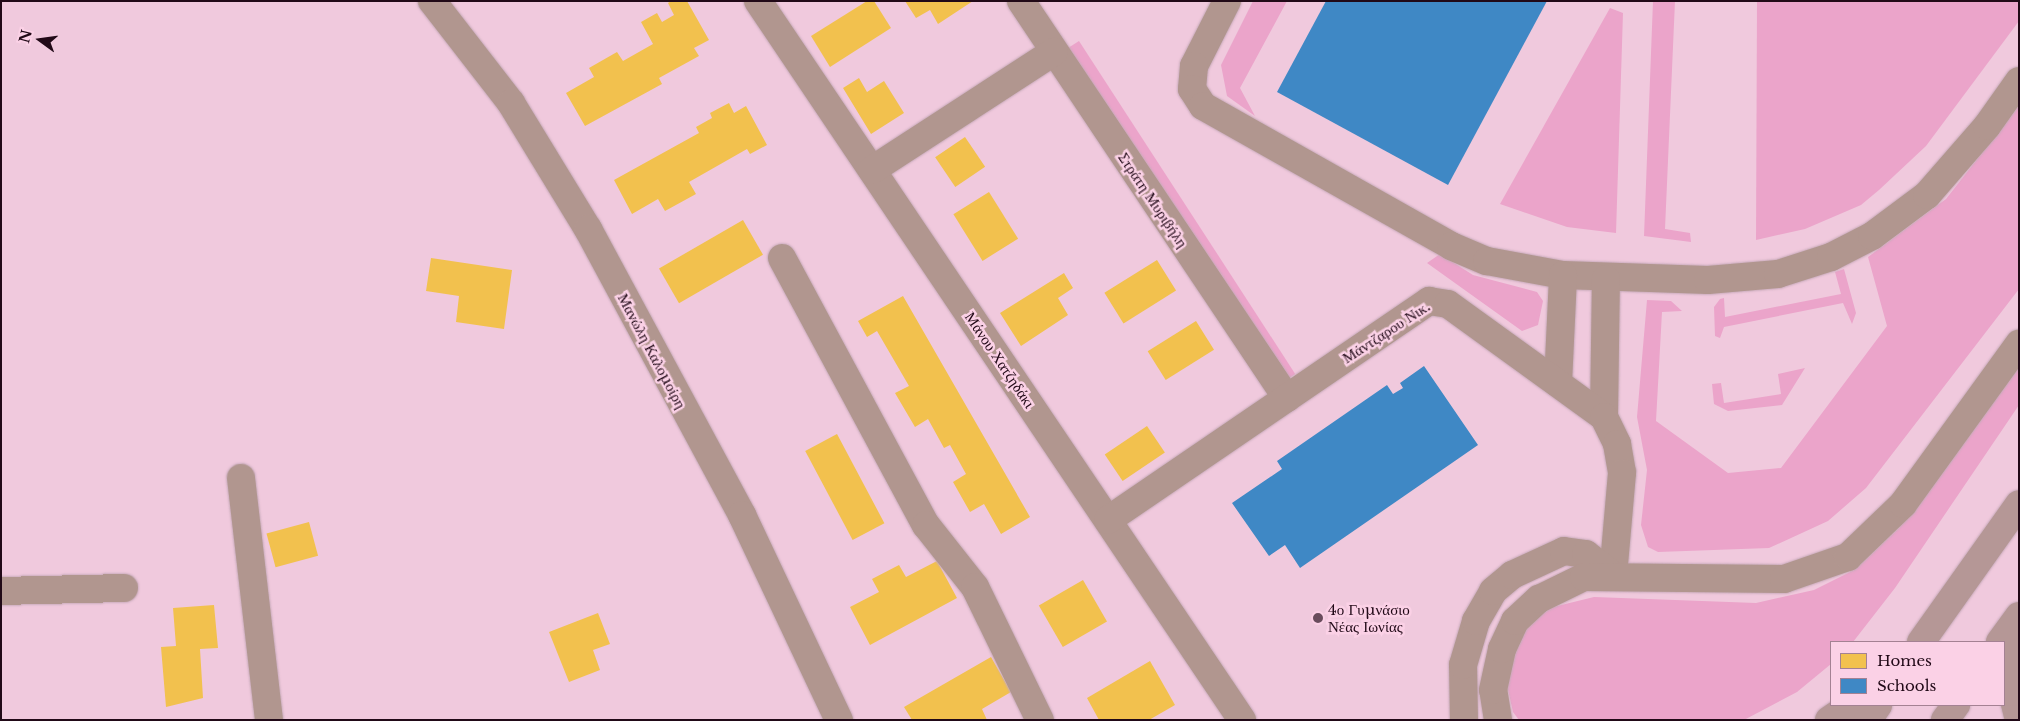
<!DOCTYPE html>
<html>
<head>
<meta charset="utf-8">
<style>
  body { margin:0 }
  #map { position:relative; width:2020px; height:721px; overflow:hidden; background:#f0c9dd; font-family:"Libre Baskerville",serif }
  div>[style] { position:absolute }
  .green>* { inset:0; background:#eba4ca; transform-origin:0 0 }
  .homes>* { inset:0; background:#f2c14e; transform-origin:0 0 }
  .schools>* { inset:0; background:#3f88c5 }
  .roads { filter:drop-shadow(0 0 1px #c7aab9) drop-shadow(0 0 1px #c7aab9) }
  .minor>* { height:28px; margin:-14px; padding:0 14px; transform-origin:14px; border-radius:14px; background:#b1968f }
  .major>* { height:28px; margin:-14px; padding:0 14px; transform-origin:14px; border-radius:14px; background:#b59796 }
  .dots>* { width:14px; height:14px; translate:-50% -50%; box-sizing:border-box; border:2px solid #fbd1e6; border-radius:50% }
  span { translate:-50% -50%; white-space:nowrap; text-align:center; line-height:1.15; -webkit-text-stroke:5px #fbd1e6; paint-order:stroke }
  .street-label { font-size:15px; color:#210917 }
  .poi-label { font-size:15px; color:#210917 }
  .left { translate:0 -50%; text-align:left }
  .frame { position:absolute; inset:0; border:2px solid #210917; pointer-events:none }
  .legend { position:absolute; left:1830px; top:641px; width:175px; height:65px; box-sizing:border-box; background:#fbd1e6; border:1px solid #a48193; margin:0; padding:6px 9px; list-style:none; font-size:15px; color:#210917 }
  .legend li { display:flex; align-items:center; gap:10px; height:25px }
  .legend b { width:25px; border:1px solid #a48193 }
  .north { position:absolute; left:15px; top:15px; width:50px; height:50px; -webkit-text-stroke:4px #fbd1e6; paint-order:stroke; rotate:284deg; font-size:14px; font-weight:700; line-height:20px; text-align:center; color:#210917 }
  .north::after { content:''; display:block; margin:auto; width:18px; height:22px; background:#210917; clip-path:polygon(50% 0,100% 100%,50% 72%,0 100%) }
</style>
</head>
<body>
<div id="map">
  <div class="green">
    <i style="clip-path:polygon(1253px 1px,1287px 1px,1240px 88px,1255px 116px,1227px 96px,1221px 65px)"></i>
    <i style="clip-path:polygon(1653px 1px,1675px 1px,1665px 229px,1690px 233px,1691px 242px,1644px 236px)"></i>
    <i style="clip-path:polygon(1757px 1px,2019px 1px,2019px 21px,1926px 146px,1879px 190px,1861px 205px,1805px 229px,1756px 240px)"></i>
    <i style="clip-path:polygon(1610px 8px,1623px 13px,1616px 233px,1567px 227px,1500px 204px)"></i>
    <i style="left:1079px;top:41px;width:397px;height:13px;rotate:57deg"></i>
    <i style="clip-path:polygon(2019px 106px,2019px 289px,1866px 488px,1828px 521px,1769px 548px,1658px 552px,1648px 547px,1641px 525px,1647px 470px,1637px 417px,1647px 300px,1671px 301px,1682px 311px,1662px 312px,1656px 421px,1728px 473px,1781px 468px,1887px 326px,1868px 257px,1946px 199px)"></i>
    <i style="clip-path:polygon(1440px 254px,1473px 275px,1537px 292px,1543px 301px,1538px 325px,1522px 331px,1427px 263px)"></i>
    <i style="clip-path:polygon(1844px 269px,1856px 313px,1852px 324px,1843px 303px,1724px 327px,1720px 338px,1715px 336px,1714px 307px,1720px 299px,1724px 298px,1725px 317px,1841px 294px,1835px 272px)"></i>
    <i style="clip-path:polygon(2019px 367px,2019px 405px,1895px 588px,1853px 642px,1831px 642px,1831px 664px,1797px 692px,1744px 720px,1519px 720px,1513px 712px,1506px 681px,1514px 643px,1541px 610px,1594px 597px,1756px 603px,1814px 590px,1856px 569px,1899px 528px)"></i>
    <i style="clip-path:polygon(1805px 368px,1782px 405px,1728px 411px,1714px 404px,1712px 384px,1721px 383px,1724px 403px,1781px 394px,1778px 374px)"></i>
  </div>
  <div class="homes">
    <i style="clip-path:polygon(671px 1px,687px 1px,709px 40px,694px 48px,699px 56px,659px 78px,662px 84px,585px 126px,566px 93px,594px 77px,589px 68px,617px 52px,623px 61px,653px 44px,641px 22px,657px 13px,662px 22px,674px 15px,668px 3px)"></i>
    <i style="clip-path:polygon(867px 1px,874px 1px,891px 28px,830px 67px,811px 36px)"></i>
    <i style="clip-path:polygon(905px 1px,973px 1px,938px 24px,930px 10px,916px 18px)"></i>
    <i style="clip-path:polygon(859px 78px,867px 92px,884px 81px,904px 113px,871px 134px,843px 88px)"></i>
    <i style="clip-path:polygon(729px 103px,734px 113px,746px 106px,767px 145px,750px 154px,747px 149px,689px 182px,696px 194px,665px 211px,658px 199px,632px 214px,614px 180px,699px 133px,696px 127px,712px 118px,710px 113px)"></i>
    <i style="left:965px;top:137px;width:36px;height:36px;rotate:56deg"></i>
    <i style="left:989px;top:192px;width:55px;height:42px;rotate:58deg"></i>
    <i style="left:743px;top:220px;width:40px;height:97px;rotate:60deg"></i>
    <i style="clip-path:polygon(431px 258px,512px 270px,504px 329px,456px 322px,459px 296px,426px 291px)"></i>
    <i style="left:1157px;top:260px;width:36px;height:62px;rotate:58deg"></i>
    <i style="clip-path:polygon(1064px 273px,1073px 288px,1058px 298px,1068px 315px,1021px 346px,1000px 313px)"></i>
    <i style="clip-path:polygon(903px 296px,1030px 517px,1001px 534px,984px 504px,970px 512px,953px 482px,966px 474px,950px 445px,944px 448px,928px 419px,915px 427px,895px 393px,909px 386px,877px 331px,867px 337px,858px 321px)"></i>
    <i style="left:1196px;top:321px;width:34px;height:57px;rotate:58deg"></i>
    <i style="left:1147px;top:426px;width:32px;height:51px;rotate:56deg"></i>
    <i style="left:837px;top:434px;width:101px;height:36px;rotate:62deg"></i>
    <i style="left:309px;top:522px;width:35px;height:44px;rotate:75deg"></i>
    <i style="clip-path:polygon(937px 561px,957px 598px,870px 645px,850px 607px,879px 592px,872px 579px,899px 565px,906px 577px)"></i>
    <i style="left:1083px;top:580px;width:48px;height:51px;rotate:60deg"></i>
    <i style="clip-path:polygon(214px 605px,218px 648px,200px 649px,203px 698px,166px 707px,161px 647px,176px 646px,173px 608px)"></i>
    <i style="clip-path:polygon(598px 613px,610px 644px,593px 650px,600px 670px,569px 682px,549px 632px)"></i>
    <i style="clip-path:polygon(991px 657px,1011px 692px,982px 709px,987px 720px,912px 720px,904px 707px)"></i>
    <i style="clip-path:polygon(1150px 661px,1175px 705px,1149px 720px,1099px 720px,1087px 698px)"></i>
  </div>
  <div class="schools">
    <i style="clip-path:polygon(1326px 1px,1547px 1px,1448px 185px,1277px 92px)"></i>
    <i style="clip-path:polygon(1424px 366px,1478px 445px,1300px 568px,1285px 545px,1269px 556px,1232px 503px,1282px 469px,1277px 461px,1387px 385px,1393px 394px,1403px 388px,1400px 383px)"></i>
  </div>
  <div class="roads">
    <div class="minor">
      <i style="left:432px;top:1px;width:129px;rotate:52.2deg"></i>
      <i style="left:511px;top:103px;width:148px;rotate:58.6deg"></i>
      <i style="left:588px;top:229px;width:325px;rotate:61.7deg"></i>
      <i style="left:742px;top:515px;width:227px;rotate:64.7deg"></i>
      <i style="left:758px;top:1px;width:867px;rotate:56.05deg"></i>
      <i style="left:1021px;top:1px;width:478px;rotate:56.2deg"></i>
      <i style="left:1227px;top:1px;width:73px;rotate:116.9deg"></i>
      <i style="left:1194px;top:66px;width:23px;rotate:95deg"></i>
      <i style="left:1192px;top:89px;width:20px;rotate:57deg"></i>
      <i style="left:1203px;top:106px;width:285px;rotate:29.4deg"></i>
      <i style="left:1451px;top:246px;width:39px;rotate:23deg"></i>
      <i style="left:1487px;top:261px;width:77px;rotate:10.4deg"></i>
      <i style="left:1563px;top:275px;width:145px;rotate:2deg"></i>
      <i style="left:1708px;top:280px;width:70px;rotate:-4.9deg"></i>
      <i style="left:1778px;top:274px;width:56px;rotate:-17.8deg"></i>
      <i style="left:1831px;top:257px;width:46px;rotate:-27.1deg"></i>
      <i style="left:1872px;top:236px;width:69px;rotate:-36.7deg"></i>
      <i style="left:1927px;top:195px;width:91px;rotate:-49deg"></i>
      <i style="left:1987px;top:126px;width:55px;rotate:-54.6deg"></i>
      <i style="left:872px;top:170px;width:217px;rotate:-33deg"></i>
      <i style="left:782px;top:258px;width:303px;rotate:61.7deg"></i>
      <i style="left:926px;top:525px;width:79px;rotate:51.7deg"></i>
      <i style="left:975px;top:587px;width:148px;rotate:64deg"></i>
      <i style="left:1558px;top:383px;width:108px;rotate:-87.3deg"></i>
      <i style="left:1604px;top:417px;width:138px;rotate:-89.2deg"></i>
      <i style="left:241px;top:478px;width:244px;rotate:83.4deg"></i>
      <i style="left:1108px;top:520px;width:389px;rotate:-34.3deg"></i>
      <i style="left:1429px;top:301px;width:19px;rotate:9deg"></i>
      <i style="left:1448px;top:304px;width:193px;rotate:35.9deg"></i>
      <i style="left:1604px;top:417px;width:30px;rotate:64deg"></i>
      <i style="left:1617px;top:444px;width:29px;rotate:80deg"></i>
      <i style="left:1622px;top:473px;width:102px;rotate:95deg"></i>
      <i style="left:1px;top:591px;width:123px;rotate:-1.4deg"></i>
      <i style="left:1464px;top:720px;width:55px;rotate:-91deg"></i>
      <i style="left:1463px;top:665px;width:46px;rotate:-73.5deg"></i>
      <i style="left:1476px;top:621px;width:34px;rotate:-60deg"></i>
      <i style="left:1493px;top:591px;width:25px;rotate:-40deg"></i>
      <i style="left:1512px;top:575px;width:57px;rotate:-24.8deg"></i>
      <i style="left:1564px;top:551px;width:22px;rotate:8deg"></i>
      <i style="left:1586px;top:554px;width:34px;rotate:38deg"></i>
      <i style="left:1498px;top:720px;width:30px;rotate:-99deg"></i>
      <i style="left:1493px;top:690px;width:42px;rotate:-77.6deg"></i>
      <i style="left:1502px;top:649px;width:31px;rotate:-65deg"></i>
      <i style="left:1515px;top:621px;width:33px;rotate:-43deg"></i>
      <i style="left:1539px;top:599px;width:50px;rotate:-26.1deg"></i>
      <i style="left:1584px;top:577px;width:200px;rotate:0.6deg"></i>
      <i style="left:1784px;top:579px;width:68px;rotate:-19deg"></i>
      <i style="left:1848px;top:557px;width:76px;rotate:-43.9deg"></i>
      <i style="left:1903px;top:504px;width:198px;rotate:-54.1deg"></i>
    </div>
    <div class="major">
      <i style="left:1921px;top:642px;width:169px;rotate:-54.6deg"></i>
      <i style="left:2000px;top:642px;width:32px;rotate:-54deg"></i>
      <i style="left:1829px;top:720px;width:27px;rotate:-34deg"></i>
      <i style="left:1868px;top:720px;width:18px;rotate:-56deg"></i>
      <i style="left:1945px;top:720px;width:19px;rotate:-54deg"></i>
      <i style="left:2019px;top:720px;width:29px;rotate:-104deg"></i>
      <i style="left:2012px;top:692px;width:40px;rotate:-80deg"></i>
    </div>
  </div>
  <div class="dots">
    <i style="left:1318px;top:618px;background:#694c5c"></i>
  </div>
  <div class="street-label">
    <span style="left:1153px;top:200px;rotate:56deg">Στράτη Μυριβήλη</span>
    <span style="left:1386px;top:332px;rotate:-33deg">Μάντζαρου Νικ.</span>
    <span style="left:652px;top:351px;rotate:62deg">Μανώλη Καλομοίρη</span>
    <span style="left:1000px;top:360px;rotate:56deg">Μάνου Χατζηδάκι</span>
  </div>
  <div class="poi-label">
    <span class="left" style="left:1328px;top:618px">4ο Γυμνάσιο<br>Νέας Ιωνίας</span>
  </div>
  <div class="frame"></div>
  <ul class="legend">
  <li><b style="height:14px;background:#f2c14e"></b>Homes</li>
  <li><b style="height:14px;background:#3f88c5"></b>Schools</li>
  </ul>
  <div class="north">N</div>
</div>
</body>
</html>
